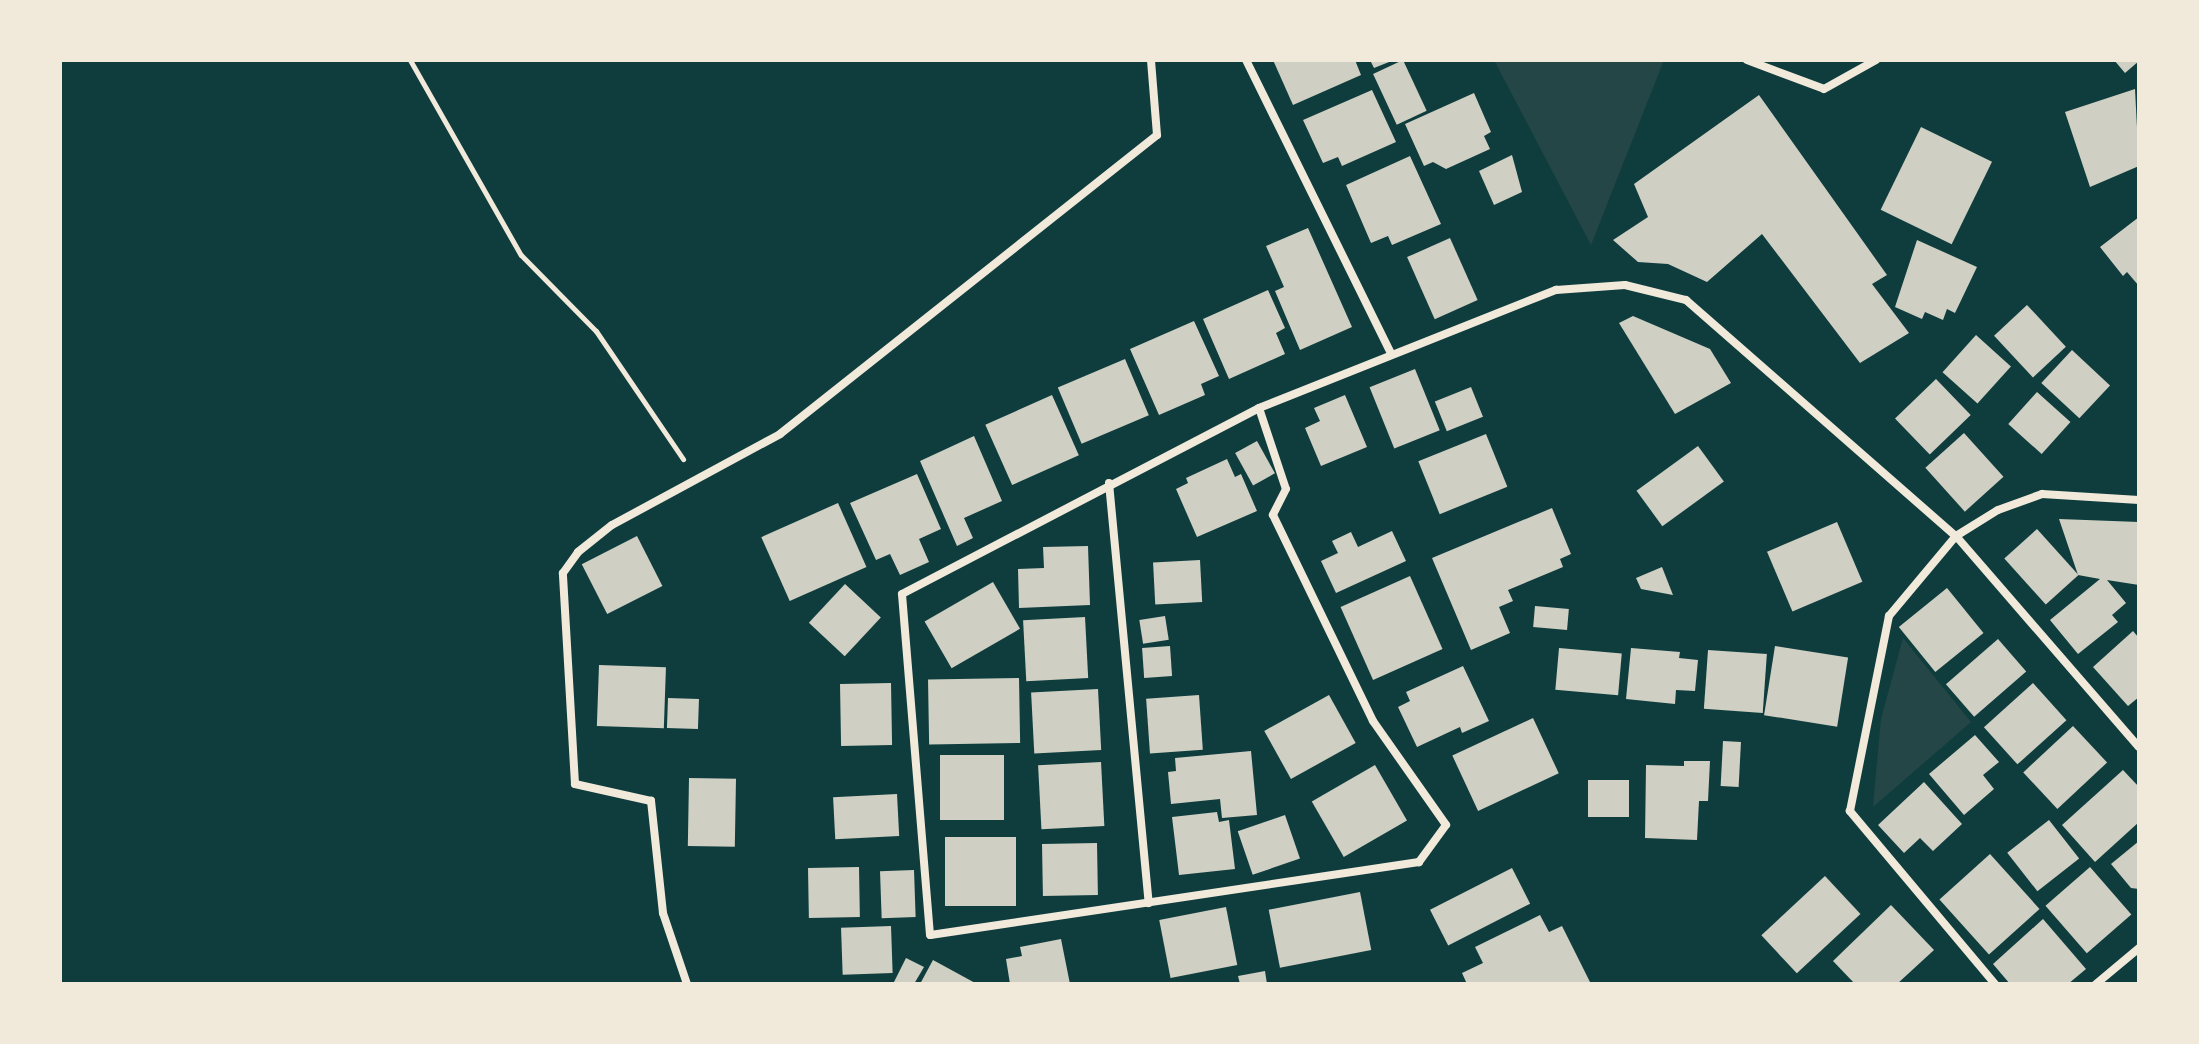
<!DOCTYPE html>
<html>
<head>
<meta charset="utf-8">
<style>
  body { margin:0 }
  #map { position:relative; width:2199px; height:1044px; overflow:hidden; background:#0f3d3e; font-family:Arial,sans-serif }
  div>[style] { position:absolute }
  .green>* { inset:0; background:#244646 }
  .building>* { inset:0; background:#cfcfc3; transform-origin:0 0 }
  .path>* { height:5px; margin:-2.5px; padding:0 2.5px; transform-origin:2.5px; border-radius:2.5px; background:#f1e9da }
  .minor>* { height:8px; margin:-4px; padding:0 4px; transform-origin:4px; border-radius:4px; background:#f1e9da }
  span { translate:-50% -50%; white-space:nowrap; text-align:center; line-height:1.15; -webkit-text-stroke:6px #f1e9da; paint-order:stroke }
  .frame { position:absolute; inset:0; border:62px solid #f1e9da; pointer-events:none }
</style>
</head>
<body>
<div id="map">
  <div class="green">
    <i style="clip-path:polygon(1494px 60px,1664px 60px,1591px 245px)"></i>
    <i style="clip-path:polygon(1903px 638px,1971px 722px,1873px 807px,1881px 719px)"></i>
  </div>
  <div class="building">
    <i style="clip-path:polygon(1273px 60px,1355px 60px,1361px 75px,1293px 105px)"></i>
    <i style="clip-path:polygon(1370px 60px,1394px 60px,1374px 68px)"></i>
    <i style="left:1403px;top:60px;width:56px;height:33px;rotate:65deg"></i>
    <i style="clip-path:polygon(2114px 60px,2139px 60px,2139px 61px,2125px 73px)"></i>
    <i style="clip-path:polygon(2135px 89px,2139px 166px,2090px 187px,2065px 112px)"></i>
    <i style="clip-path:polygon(1372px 90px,1396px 142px,1342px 166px,1338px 157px,1323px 163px,1303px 120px)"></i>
    <i style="clip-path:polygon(1474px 93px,1491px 132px,1484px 136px,1490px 149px,1446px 169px,1433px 162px,1424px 166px,1405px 124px)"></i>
    <i style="clip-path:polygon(1759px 95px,1887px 275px,1872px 284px,1909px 333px,1860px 363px,1762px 234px,1707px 282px,1668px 264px,1638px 262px,1613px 240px,1648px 217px,1634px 184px)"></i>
    <i style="left:1921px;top:127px;width:79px;height:92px;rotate:26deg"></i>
    <i style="clip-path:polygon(1512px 155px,1522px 192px,1494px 205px,1479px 171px)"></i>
    <i style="clip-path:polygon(1410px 156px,1441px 224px,1392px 245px,1388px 236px,1371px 243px,1346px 185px)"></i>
    <i style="clip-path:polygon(2139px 217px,2139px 286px,2127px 272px,2123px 276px,2100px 247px)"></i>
    <i style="clip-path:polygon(1308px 228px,1352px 327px,1300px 350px,1275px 291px,1284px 287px,1266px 246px)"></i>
    <i style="left:1450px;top:238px;width:68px;height:47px;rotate:66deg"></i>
    <i style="clip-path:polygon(1917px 240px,1977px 267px,1955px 313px,1947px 309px,1943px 320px,1925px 312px,1922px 319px,1895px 307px)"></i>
    <i style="clip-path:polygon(1268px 290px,1285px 328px,1276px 333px,1285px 354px,1229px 379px,1203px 319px)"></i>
    <i style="left:2027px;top:305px;width:57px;height:45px;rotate:47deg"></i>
    <i style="clip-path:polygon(1633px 316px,1710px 349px,1731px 383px,1675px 414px,1619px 323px)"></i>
    <i style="clip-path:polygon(1194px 321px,1219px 376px,1201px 384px,1205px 395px,1159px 415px,1130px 349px)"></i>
    <i style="left:1976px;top:335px;width:47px;height:50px;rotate:42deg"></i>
    <i style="left:2072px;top:350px;width:52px;height:45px;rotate:43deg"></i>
    <i style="left:1125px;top:359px;width:61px;height:73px;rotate:67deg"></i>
    <i style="left:1415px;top:369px;width:66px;height:49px;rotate:68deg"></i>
    <i style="left:1936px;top:379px;width:50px;height:57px;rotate:46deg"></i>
    <i style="left:1471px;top:387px;width:32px;height:39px;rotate:68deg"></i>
    <i style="left:2037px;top:392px;width:45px;height:43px;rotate:42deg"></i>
    <i style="left:1052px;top:395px;width:66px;height:73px;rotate:66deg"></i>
    <i style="clip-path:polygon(1345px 395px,1367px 447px,1321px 466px,1305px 428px,1320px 421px,1314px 408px)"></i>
    <i style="left:1964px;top:433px;width:59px;height:52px;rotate:48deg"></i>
    <i style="left:1486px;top:434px;width:57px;height:73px;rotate:68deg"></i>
    <i style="clip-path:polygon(974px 436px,1002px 501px,964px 518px,973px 538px,957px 546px,920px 461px)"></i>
    <i style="left:1257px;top:441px;width:37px;height:25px;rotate:61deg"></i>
    <i style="left:1698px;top:446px;width:44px;height:76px;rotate:54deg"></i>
    <i style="clip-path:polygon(1227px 459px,1235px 477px,1241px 474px,1257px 511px,1197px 537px,1176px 489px,1188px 483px,1186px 478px)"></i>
    <i style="clip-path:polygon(917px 474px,941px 529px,919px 539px,929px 562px,900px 575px,890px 554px,876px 560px,850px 503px)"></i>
    <i style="left:838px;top:503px;width:70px;height:84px;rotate:66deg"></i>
    <i style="clip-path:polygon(1552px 508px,1571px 554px,1560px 559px,1563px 567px,1508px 590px,1513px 601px,1499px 607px,1510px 633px,1471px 650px,1432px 558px)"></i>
    <i style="clip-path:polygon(2059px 519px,2139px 522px,2139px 585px,2107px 580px,2126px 603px,2112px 615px,2118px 622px,2078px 654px,2050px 620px,2100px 579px,2078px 575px)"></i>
    <i style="left:1837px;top:522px;width:65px;height:76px;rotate:67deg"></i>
    <i style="left:2037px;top:529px;width:62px;height:44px;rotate:48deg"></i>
    <i style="clip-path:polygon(1392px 531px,1406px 561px,1336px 593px,1321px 561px,1338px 553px,1332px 541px,1351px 532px,1358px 547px)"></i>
    <i style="left:637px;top:536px;width:56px;height:62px;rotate:63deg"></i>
    <i style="clip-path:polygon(1088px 546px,1090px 605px,1019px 608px,1018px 569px,1044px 568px,1043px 547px)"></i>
    <i style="left:1200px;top:560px;width:42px;height:47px;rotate:87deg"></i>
    <i style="clip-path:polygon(1662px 567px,1673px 595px,1641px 589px,1636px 578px)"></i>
    <i style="left:1410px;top:576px;width:80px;height:76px;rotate:66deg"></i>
    <i style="left:993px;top:582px;width:54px;height:79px;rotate:60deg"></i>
    <i style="left:845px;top:584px;width:49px;height:53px;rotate:43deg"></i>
    <i style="left:1947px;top:588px;width:58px;height:62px;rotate:51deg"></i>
    <i style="left:1535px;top:606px;width:34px;height:21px;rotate:5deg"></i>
    <i style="left:1165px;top:616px;width:24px;height:26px;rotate:81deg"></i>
    <i style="left:1085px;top:617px;width:61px;height:62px;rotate:87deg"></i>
    <i style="clip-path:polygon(2133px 631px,2139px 638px,2139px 697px,2128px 706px,2093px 667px)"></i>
    <i style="left:1998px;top:639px;width:43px;height:69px;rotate:49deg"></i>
    <i style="left:1170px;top:646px;width:30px;height:28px;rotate:86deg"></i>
    <i style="left:1775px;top:646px;width:74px;height:70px;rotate:9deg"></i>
    <i style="left:1559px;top:648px;width:63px;height:42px;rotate:5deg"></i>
    <i style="clip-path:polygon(1631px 648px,1680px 652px,1679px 658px,1698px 660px,1695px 691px,1676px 690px,1675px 704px,1626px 699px)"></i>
    <i style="left:1708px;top:650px;width:59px;height:59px;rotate:4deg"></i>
    <i style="left:599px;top:665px;width:67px;height:61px;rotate:2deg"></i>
    <i style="clip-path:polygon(1463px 666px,1489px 721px,1462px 733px,1460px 727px,1417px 747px,1398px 707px,1410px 701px,1406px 692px)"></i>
    <i style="left:1019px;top:678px;width:65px;height:91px;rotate:89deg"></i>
    <i style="left:891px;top:683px;width:62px;height:51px;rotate:89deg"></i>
    <i style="left:2033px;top:683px;width:50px;height:66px;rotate:48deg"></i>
    <i style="left:1098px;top:689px;width:61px;height:67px;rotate:87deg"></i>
    <i style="left:1199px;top:695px;width:55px;height:53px;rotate:86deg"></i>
    <i style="left:1329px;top:695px;width:55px;height:74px;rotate:61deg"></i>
    <i style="left:668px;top:698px;width:31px;height:30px;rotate:2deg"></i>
    <i style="left:1533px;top:718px;width:61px;height:89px;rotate:65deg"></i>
    <i style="left:2073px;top:726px;width:50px;height:68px;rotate:47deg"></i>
    <i style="clip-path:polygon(1975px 735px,1999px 762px,1983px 775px,1994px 789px,1964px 815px,1929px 774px)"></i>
    <i style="left:1723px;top:741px;width:18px;height:45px;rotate:3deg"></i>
    <i style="clip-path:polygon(1251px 751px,1257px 815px,1222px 818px,1220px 799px,1171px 804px,1168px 772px,1176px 771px,1175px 758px)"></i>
    <i style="left:940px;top:755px;width:64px;height:65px"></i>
    <i style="clip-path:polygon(1684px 761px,1710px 761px,1708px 801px,1699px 801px,1697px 840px,1645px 838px,1646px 765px,1684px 766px)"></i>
    <i style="left:1101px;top:762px;width:64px;height:63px;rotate:87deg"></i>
    <i style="left:1375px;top:765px;width:64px;height:73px;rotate:60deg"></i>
    <i style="clip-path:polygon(2123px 770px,2139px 787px,2139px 822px,2095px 862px,2062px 825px)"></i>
    <i style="left:689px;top:778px;width:47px;height:68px;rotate:1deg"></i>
    <i style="left:1588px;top:780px;width:41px;height:37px"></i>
    <i style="clip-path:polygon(1924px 782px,1962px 824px,1933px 851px,1920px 838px,1904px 853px,1878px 825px)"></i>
    <i style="left:897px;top:794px;width:42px;height:64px;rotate:87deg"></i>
    <i style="clip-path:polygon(1217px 812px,1219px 822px,1229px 820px,1235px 869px,1179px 875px,1172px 817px)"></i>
    <i style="left:1285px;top:815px;width:46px;height:50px;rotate:71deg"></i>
    <i style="left:2049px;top:820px;width:49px;height:53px;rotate:52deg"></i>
    <i style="left:1016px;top:837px;width:69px;height:71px;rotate:90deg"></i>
    <i style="clip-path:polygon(2139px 841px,2139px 889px,2131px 888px,2111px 864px)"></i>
    <i style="left:1097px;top:843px;width:52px;height:55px;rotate:89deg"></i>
    <i style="left:1990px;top:854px;width:74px;height:68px;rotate:48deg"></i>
    <i style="left:859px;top:867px;width:50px;height:51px;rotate:89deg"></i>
    <i style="left:2090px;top:867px;width:63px;height:59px;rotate:49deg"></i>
    <i style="left:1512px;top:868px;width:40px;height:92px;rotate:63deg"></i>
    <i style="left:914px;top:870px;width:47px;height:34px;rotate:88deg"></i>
    <i style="left:1825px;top:876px;width:52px;height:87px;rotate:47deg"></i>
    <i style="left:1360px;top:892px;width:59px;height:93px;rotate:79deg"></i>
    <i style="clip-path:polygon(1891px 905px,1934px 950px,1897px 984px,1855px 984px,1833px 961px)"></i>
    <i style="left:1226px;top:907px;width:59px;height:68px;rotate:79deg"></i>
    <i style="clip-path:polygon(1540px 915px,1549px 932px,1562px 926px,1591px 984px,1467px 984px,1462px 973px,1483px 963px,1475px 947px)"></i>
    <i style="clip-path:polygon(2043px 919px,2086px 969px,2068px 984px,2010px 984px,1993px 964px)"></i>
    <i style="left:891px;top:926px;width:47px;height:50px;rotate:88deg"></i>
    <i style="clip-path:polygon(1061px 939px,1070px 984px,1010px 984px,1006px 959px,1022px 956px,1020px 947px)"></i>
    <i style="clip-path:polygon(906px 958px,924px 967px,914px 984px,893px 984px)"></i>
    <i style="clip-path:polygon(933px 960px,977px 984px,920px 984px)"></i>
    <i style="clip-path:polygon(1265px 971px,1267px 984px,1240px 984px,1238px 976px)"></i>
  </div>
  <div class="path">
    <i style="left:410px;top:60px;width:224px;rotate:60.4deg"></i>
    <i style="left:521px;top:255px;width:107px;rotate:45.4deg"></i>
    <i style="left:596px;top:331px;width:155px;rotate:55.8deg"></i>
  </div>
  <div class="minor">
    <i style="left:1246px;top:60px;width:326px;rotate:63.7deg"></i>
    <i style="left:1747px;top:60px;width:82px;rotate:20.6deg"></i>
    <i style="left:1824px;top:89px;width:60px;rotate:-29.1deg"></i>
    <i style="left:1259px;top:408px;width:85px;rotate:71.6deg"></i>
    <i style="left:1286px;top:489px;width:29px;rotate:117deg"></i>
    <i style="left:1273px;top:515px;width:229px;rotate:64.1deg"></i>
    <i style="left:1373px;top:721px;width:127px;rotate:54.9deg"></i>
    <i style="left:1446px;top:825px;width:46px;rotate:126.1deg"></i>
    <i style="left:1419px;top:862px;width:494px;rotate:171.5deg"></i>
    <i style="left:930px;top:935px;width:342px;rotate:-94.7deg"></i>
    <i style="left:902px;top:594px;width:403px;rotate:-27.5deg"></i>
    <i style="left:1259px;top:408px;width:320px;rotate:-21.7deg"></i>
    <i style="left:1556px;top:290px;width:69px;rotate:-4.1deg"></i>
    <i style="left:1625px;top:285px;width:63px;rotate:13.8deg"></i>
    <i style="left:1686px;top:300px;width:359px;rotate:41.2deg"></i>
    <i style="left:1956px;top:536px;width:49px;rotate:-31.8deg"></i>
    <i style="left:1998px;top:510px;width:47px;rotate:-20deg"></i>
    <i style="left:2042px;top:494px;width:97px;rotate:3.5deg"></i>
    <i style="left:1109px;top:483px;width:422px;rotate:84.6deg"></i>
    <i style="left:687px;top:984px;width:75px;rotate:-108.7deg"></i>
    <i style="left:663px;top:913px;width:113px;rotate:-96.1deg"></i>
    <i style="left:651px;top:801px;width:78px;rotate:-167.4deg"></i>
    <i style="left:575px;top:784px;width:211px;rotate:-93.3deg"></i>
    <i style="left:563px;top:573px;width:26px;rotate:-54deg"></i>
    <i style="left:578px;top:552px;width:43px;rotate:-38.5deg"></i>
    <i style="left:612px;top:525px;width:191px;rotate:-28.4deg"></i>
    <i style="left:780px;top:434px;width:481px;rotate:-38.4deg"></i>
    <i style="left:1157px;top:135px;width:75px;rotate:-94.6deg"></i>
    <i style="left:1995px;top:984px;width:226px;rotate:-130deg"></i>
    <i style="left:1850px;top:811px;width:199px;rotate:-78.7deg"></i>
    <i style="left:1889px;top:616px;width:104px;rotate:-50.1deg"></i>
    <i style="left:1956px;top:536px;width:279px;rotate:49.1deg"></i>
    <i style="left:2096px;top:984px;width:56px;rotate:-39.9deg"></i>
  </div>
  <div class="frame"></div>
</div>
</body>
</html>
